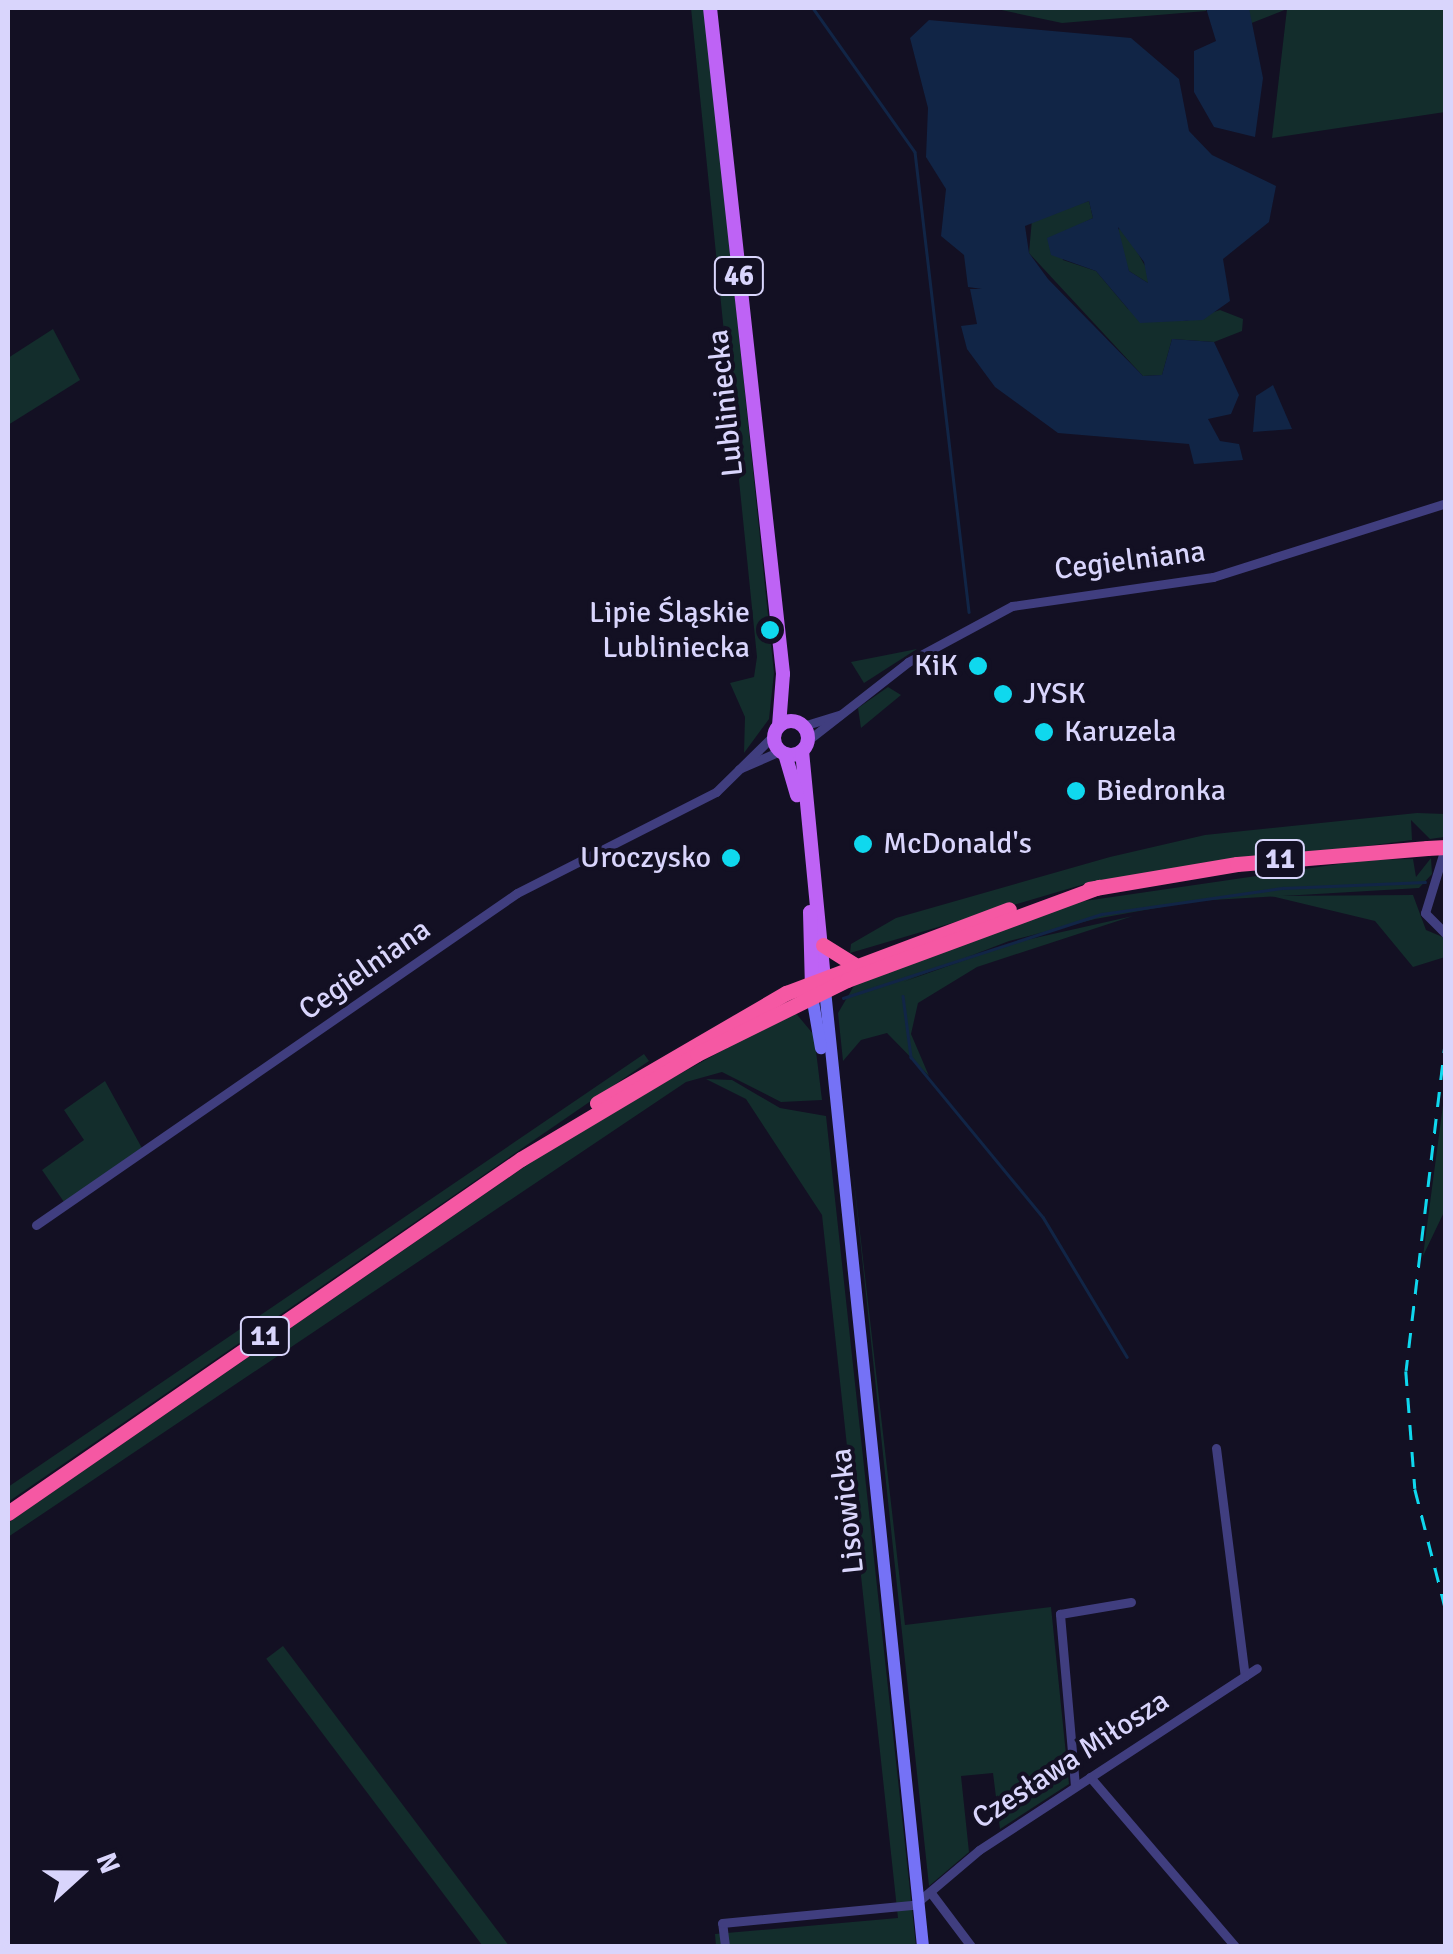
<!DOCTYPE html>
<html>
<head>
<meta charset="utf-8">
<style>
  body { margin:0 }
  #map { position:relative; width:1453px; height:1954px; overflow:hidden; background:#131023; font-family:Signika,sans-serif }
  div>[style] { position:absolute }
  .green>* { inset:0; background:#132d2c; transform-origin:0 0 }
  .water>* { inset:0; background:#112546 }
  .stream>* { height:2.5px; margin:-1.25px; padding:0 1.25px; transform-origin:1.25px; border-radius:1.25px; background:#112546 }
  .street>* { height:9px; margin:-4.5px; padding:0 4.5px; transform-origin:4.5px; border-radius:4.5px; background:#403e7f }
  .secondary>* { height:12px; margin:-6px; padding:0 6px; transform-origin:6px; border-radius:6px; background:#7572f6 }
  .primary>* { height:14px; margin:-7px; padding:0 7px; transform-origin:7px; border-radius:7px; background:#be63f5 }
  .primary>.ring { margin:-7px; padding:0; box-sizing:content-box; background:none; border:14px solid #be63f5; border-radius:50% }
  .highway>* { height:15px; margin:-7.5px; padding:0 7.5px; transform-origin:7.5px; border-radius:7.5px; background:#f558a3 }
  .rail>* { height:2.5px; margin-top:-1.25px; transform-origin:0; background:repeating-linear-gradient(90deg,#0fd8ee 0 15px,transparent 0 27px) }
  .highway-bridge>* { height:15px; margin:-7.5px; padding:0 7.5px; transform-origin:7.5px; border-radius:7.5px; background:#f558a3 }
  .dots>* { width:28px; height:28px; translate:-50% -50%; box-sizing:border-box; border:5px solid #131023; border-radius:50% }
  span { translate:-50% -50%; white-space:nowrap; text-align:center; line-height:1.15; -webkit-text-stroke:8px #131023; paint-order:stroke }
  .shield-label span { padding:2px 8px; background:#131023; border:2px solid; border-radius:8px; -webkit-text-stroke-width:0 }
  .shield-label { font-size:28px; color:#d9d5fc; font-weight:700 }
  .street-label { font-size:30px; color:#d9d5fc }
  .poi-label { font-size:30px; color:#d9d5fc }
  .right { translate:-100% -50%; text-align:right }
  .left { translate:0 -50%; text-align:left }
  .frame { position:absolute; inset:0; border:10px solid #d9d5fc; pointer-events:none }
  .north { position:absolute; left:30px; top:1824px; width:100px; height:100px; -webkit-text-stroke:8px #131023; paint-order:stroke; rotate:69deg; font-size:28px; font-weight:700; line-height:40px; text-align:center; color:#d9d5fc }
  .north::after { content:''; display:block; margin:auto; width:35px; height:45px; background:#d9d5fc; clip-path:polygon(50% 0,100% 100%,50% 72%,0 100%) }
</style>
</head>
<body>
<div id="map">
  <div class="green">
    <i style="clip-path:polygon(691px 8px,705px 8px,774px 673px,769px 719px,744px 753px,745px 717px,730px 683px,754px 677px,757px 657px)"></i>
    <i style="clip-path:polygon(992px 8px,1206px 8px,1206px 11px,1062px 23px)"></i>
    <i style="clip-path:polygon(1249px 8px,1445px 8px,1445px 112px,1272px 138px,1287px 9px,1249px 24px)"></i>
    <i style="clip-path:polygon(1089px 201px,1093px 218px,1058px 235px,1063px 260px,1096px 271px,1128px 309px,1186px 321px,1220px 310px,1243px 319px,1242px 331px,1214px 342px,1172px 339px,1162px 375px,1143px 376px,1029px 253px,1032px 219px)"></i>
    <i style="clip-path:polygon(1123px 227px,1152px 278px,1148px 283px,1129px 271px,1114px 232px)"></i>
    <i style="clip-path:polygon(53px 329px,80px 380px,8px 425px,8px 358px)"></i>
    <i style="clip-path:polygon(917px 649px,864px 683px,851px 662px)"></i>
    <i style="clip-path:polygon(888px 687px,901px 695px,861px 728px,858px 708px)"></i>
    <i style="clip-path:polygon(1417px 813px,1445px 814px,1444px 837px,1430px 839px,1411px 820px,1412px 840px,1088px 883px,850px 953px,851px 944px,896px 918px,1110px 857px,1205px 835px)"></i>
    <i style="clip-path:polygon(1431px 858px,1432px 874px,1419px 888px,1195px 901px,1095px 919px,1009px 941px,903px 982px,1013px 943px,1133px 916px,977px 967px,918px 1003px,911px 1034px,929px 1076px,887px 1033px,861px 1040px,843px 1061px,838px 1013px,858px 979px,1071px 903px,1366px 860px,1413px 859px,1416px 877px)"></i>
    <i style="clip-path:polygon(1413px 895px,1426px 930px,1445px 938px,1445px 957px,1413px 967px,1375px 921px,1271px 896px)"></i>
    <i style="clip-path:polygon(794px 1011px,814px 1035px,822px 1100px,781px 1102px,722px 1072px,686px 1082px,8px 1537px,8px 1523px,575px 1132px)"></i>
    <i style="clip-path:polygon(644px 1054px,649px 1061px,8px 1502px,8px 1487px)"></i>
    <i style="clip-path:polygon(706px 1079px,732px 1080px,780px 1108px,826px 1116px,916px 1946px,716px 1946px,715px 1934px,898px 1918px,822px 1215px,746px 1099px)"></i>
    <i style="clip-path:polygon(105px 1081px,143px 1150px,64px 1202px,42px 1170px,84px 1140px,64px 1110px)"></i>
    <i style="clip-path:polygon(1445px 1090px,1445px 1210px,1423px 1256px)"></i>
    <i style="clip-path:polygon(852px 1163px,905px 1625px,1051px 1607px,1069px 1784px,1000px 1829px,993px 1773px,961px 1776px,969px 1852px,929px 1886px)"></i>
    <i style="left:283px;top:1646px;width:376px;height:21px;rotate:53deg"></i>
  </div>
  <div class="water">
    <i style="clip-path:polygon(1206px 8px,1249px 8px,1263px 78px,1255px 137px,1214px 127px,1194px 92px,1194px 51px,1216px 41px)"></i>
    <i style="clip-path:polygon(evenodd,929px 20px,1131px 38px,1179px 79px,1189px 131px,1212px 155px,1276px 186px,1269px 222px,1223px 259px,1230px 301px,1203px 320px,1140px 323px,1096px 271px,1051px 255px,1047px 238px,1093px 218px,1089px 201px,1025px 226px,1029px 253px,1048px 279px,1143px 376px,1162px 375px,1172px 339px,1214px 342px,1239px 395px,1231px 414px,1208px 419px,1220px 441px,1239px 444px,1243px 460px,1194px 464px,1189px 444px,1058px 433px,995px 387px,967px 349px,961px 326px,977px 324px,970px 289px,982px 289px,968px 287px,964px 255px,941px 236px,946px 189px,926px 157px,928px 108px,910px 38px,929px 20px,1118px 227px,1144px 262px,1148px 283px,1129px 271px,1118px 227px)"></i>
    <i style="clip-path:polygon(1273px 385px,1292px 429px,1253px 432px,1256px 396px)"></i>
  </div>
  <div class="stream">
    <i style="left:813px;top:8px;width:176px;rotate:54.7deg"></i>
    <i style="left:915px;top:152px;width:463px;rotate:83.3deg"></i>
    <i style="left:903px;top:996px;width:62px;rotate:82.5deg"></i>
    <i style="left:911px;top:1057px;width:207px;rotate:50.5deg"></i>
    <i style="left:1043px;top:1217px;width:163px;rotate:59deg"></i>
    <i style="left:843px;top:998px;width:272px;rotate:-18deg"></i>
    <i style="left:1102px;top:914px;width:183px;rotate:-8.2deg"></i>
    <i style="left:1283px;top:888px;width:142px;rotate:-2.4deg"></i>
  </div>
  <div class="street">
    <i style="left:803px;top:726px;width:39px;rotate:-17deg"></i>
    <i style="left:807px;top:741px;width:128px;rotate:-38deg"></i>
    <i style="left:908px;top:662px;width:118px;rotate:-28.3deg"></i>
    <i style="left:1012px;top:606px;width:203px;rotate:-8.2deg"></i>
    <i style="left:1213px;top:577px;width:244px;rotate:-17.6deg"></i>
    <i style="left:739px;top:769px;width:45px;rotate:-23.7deg"></i>
    <i style="left:1445px;top:848px;width:68px;rotate:107.1deg"></i>
    <i style="left:1425px;top:913px;width:30px;rotate:45deg"></i>
    <i style="left:36px;top:1225px;width:584px;rotate:-34.61deg"></i>
    <i style="left:517px;top:893px;width:223px;rotate:-26.9deg"></i>
    <i style="left:716px;top:792px;width:81px;rotate:-44.5deg"></i>
    <i style="left:1216px;top:1448px;width:230px;rotate:82.8deg"></i>
    <i style="left:1090px;top:1777px;width:223px;rotate:49.4deg"></i>
    <i style="left:1075px;top:1786px;width:173px;rotate:-95deg"></i>
    <i style="left:1060px;top:1614px;width:72px;rotate:-9.6deg"></i>
    <i style="left:931px;top:1893px;width:66px;rotate:53deg"></i>
    <i style="left:725px;top:1946px;width:23px;rotate:-97deg"></i>
    <i style="left:722px;top:1923px;width:193px;rotate:-5.4deg"></i>
    <i style="left:914px;top:1905px;width:85px;rotate:-40.2deg"></i>
    <i style="left:979px;top:1850px;width:332px;rotate:-33.2deg"></i>
  </div>
  <div class="secondary">
    <i style="left:825px;top:990px;width:961px;rotate:84.15deg"></i>
    <i style="left:812px;top:996px;width:53px;rotate:80.2deg"></i>
  </div>
  <div class="primary">
    <i style="left:710px;top:8px;width:670px;rotate:83.74deg"></i>
    <i style="left:783px;top:674px;width:52px;rotate:94.4deg"></i>
    <i class="ring" style="left:774px;top:721px;width:20px;height:20px"></i>
    <i style="left:802px;top:751px;width:239px;rotate:84.5deg"></i>
    <i style="left:785px;top:754px;width:43px;rotate:73.7deg"></i>
    <i style="left:810px;top:912px;width:78px;rotate:88.5deg"></i>
  </div>
  <div class="highway">
    <i style="left:1089px;top:889px;width:150px;rotate:-9.6deg"></i>
    <i style="left:1237px;top:864px;width:191px;rotate:-4.8deg"></i>
    <i style="left:823px;top:945px;width:36px;rotate:32deg"></i>
    <i style="left:597px;top:1103px;width:219px;rotate:-30.2deg"></i>
    <i style="left:786px;top:993px;width:238px;rotate:-20.6deg"></i>
    <i style="left:8px;top:1513px;width:623px;rotate:-34.61deg"></i>
    <i style="left:521px;top:1159px;width:205px;rotate:-30.8deg"></i>
    <i style="left:697px;top:1054px;width:167px;rotate:-26.3deg"></i>
    <i style="left:847px;top:980px;width:269px;rotate:-20.3deg"></i>
  </div>
  <div class="rail">
    <i style="left:1446px;top:1038px;width:335px;rotate:96.8deg"></i>
    <i style="left:1406px;top:1371px;width:118px;rotate:85.6deg"></i>
    <i style="left:1415px;top:1489px;width:126px;rotate:75.7deg"></i>
  </div>
  <div class="highway-bridge">
    <i style="left:1427px;top:848px;width:19px;rotate:-3deg"></i>
  </div>
  <div class="dots">
    <i style="left:770px;top:630px;background:#0fd8ee"></i>
    <i style="left:978px;top:666px;background:#0fd8ee"></i>
    <i style="left:1003px;top:694px;background:#0fd8ee"></i>
    <i style="left:1044px;top:732px;background:#0fd8ee"></i>
    <i style="left:1076px;top:791px;background:#0fd8ee"></i>
    <i style="left:863px;top:844px;background:#0fd8ee"></i>
    <i style="left:731px;top:858px;background:#0fd8ee"></i>
  </div>
  <div class="shield-label">
    <span style="left:739px;top:276px">46</span>
    <span style="left:1280px;top:859px">11</span>
    <span style="left:265px;top:1336px">11</span>
  </div>
  <div class="street-label">
    <span style="left:726px;top:403px;rotate:-96deg">Lubliniecka</span>
    <span style="left:1130px;top:561px;rotate:-7deg">Cegielniana</span>
    <span style="left:365px;top:970px;rotate:-35deg">Cegielniana</span>
    <span style="left:848px;top:1511px;rotate:-96deg">Lisowicka</span>
    <span style="left:1071px;top:1760px;rotate:-33deg">Czesława Miłosza</span>
  </div>
  <div class="poi-label">
    <span class="right" style="left:750px;top:630px">Lipie Śląskie<br>Lubliniecka</span>
    <span class="right" style="left:958px;top:666px">KiK</span>
    <span class="left" style="left:1023px;top:694px">JYSK</span>
    <span class="left" style="left:1064px;top:732px">Karuzela</span>
    <span class="left" style="left:1096px;top:791px">Biedronka</span>
    <span class="left" style="left:883px;top:844px">McDonald's</span>
    <span class="right" style="left:711px;top:858px">Uroczysko</span>
  </div>
  <div class="frame"></div>
  <div class="north">N</div>
</div>
</body>
</html>
